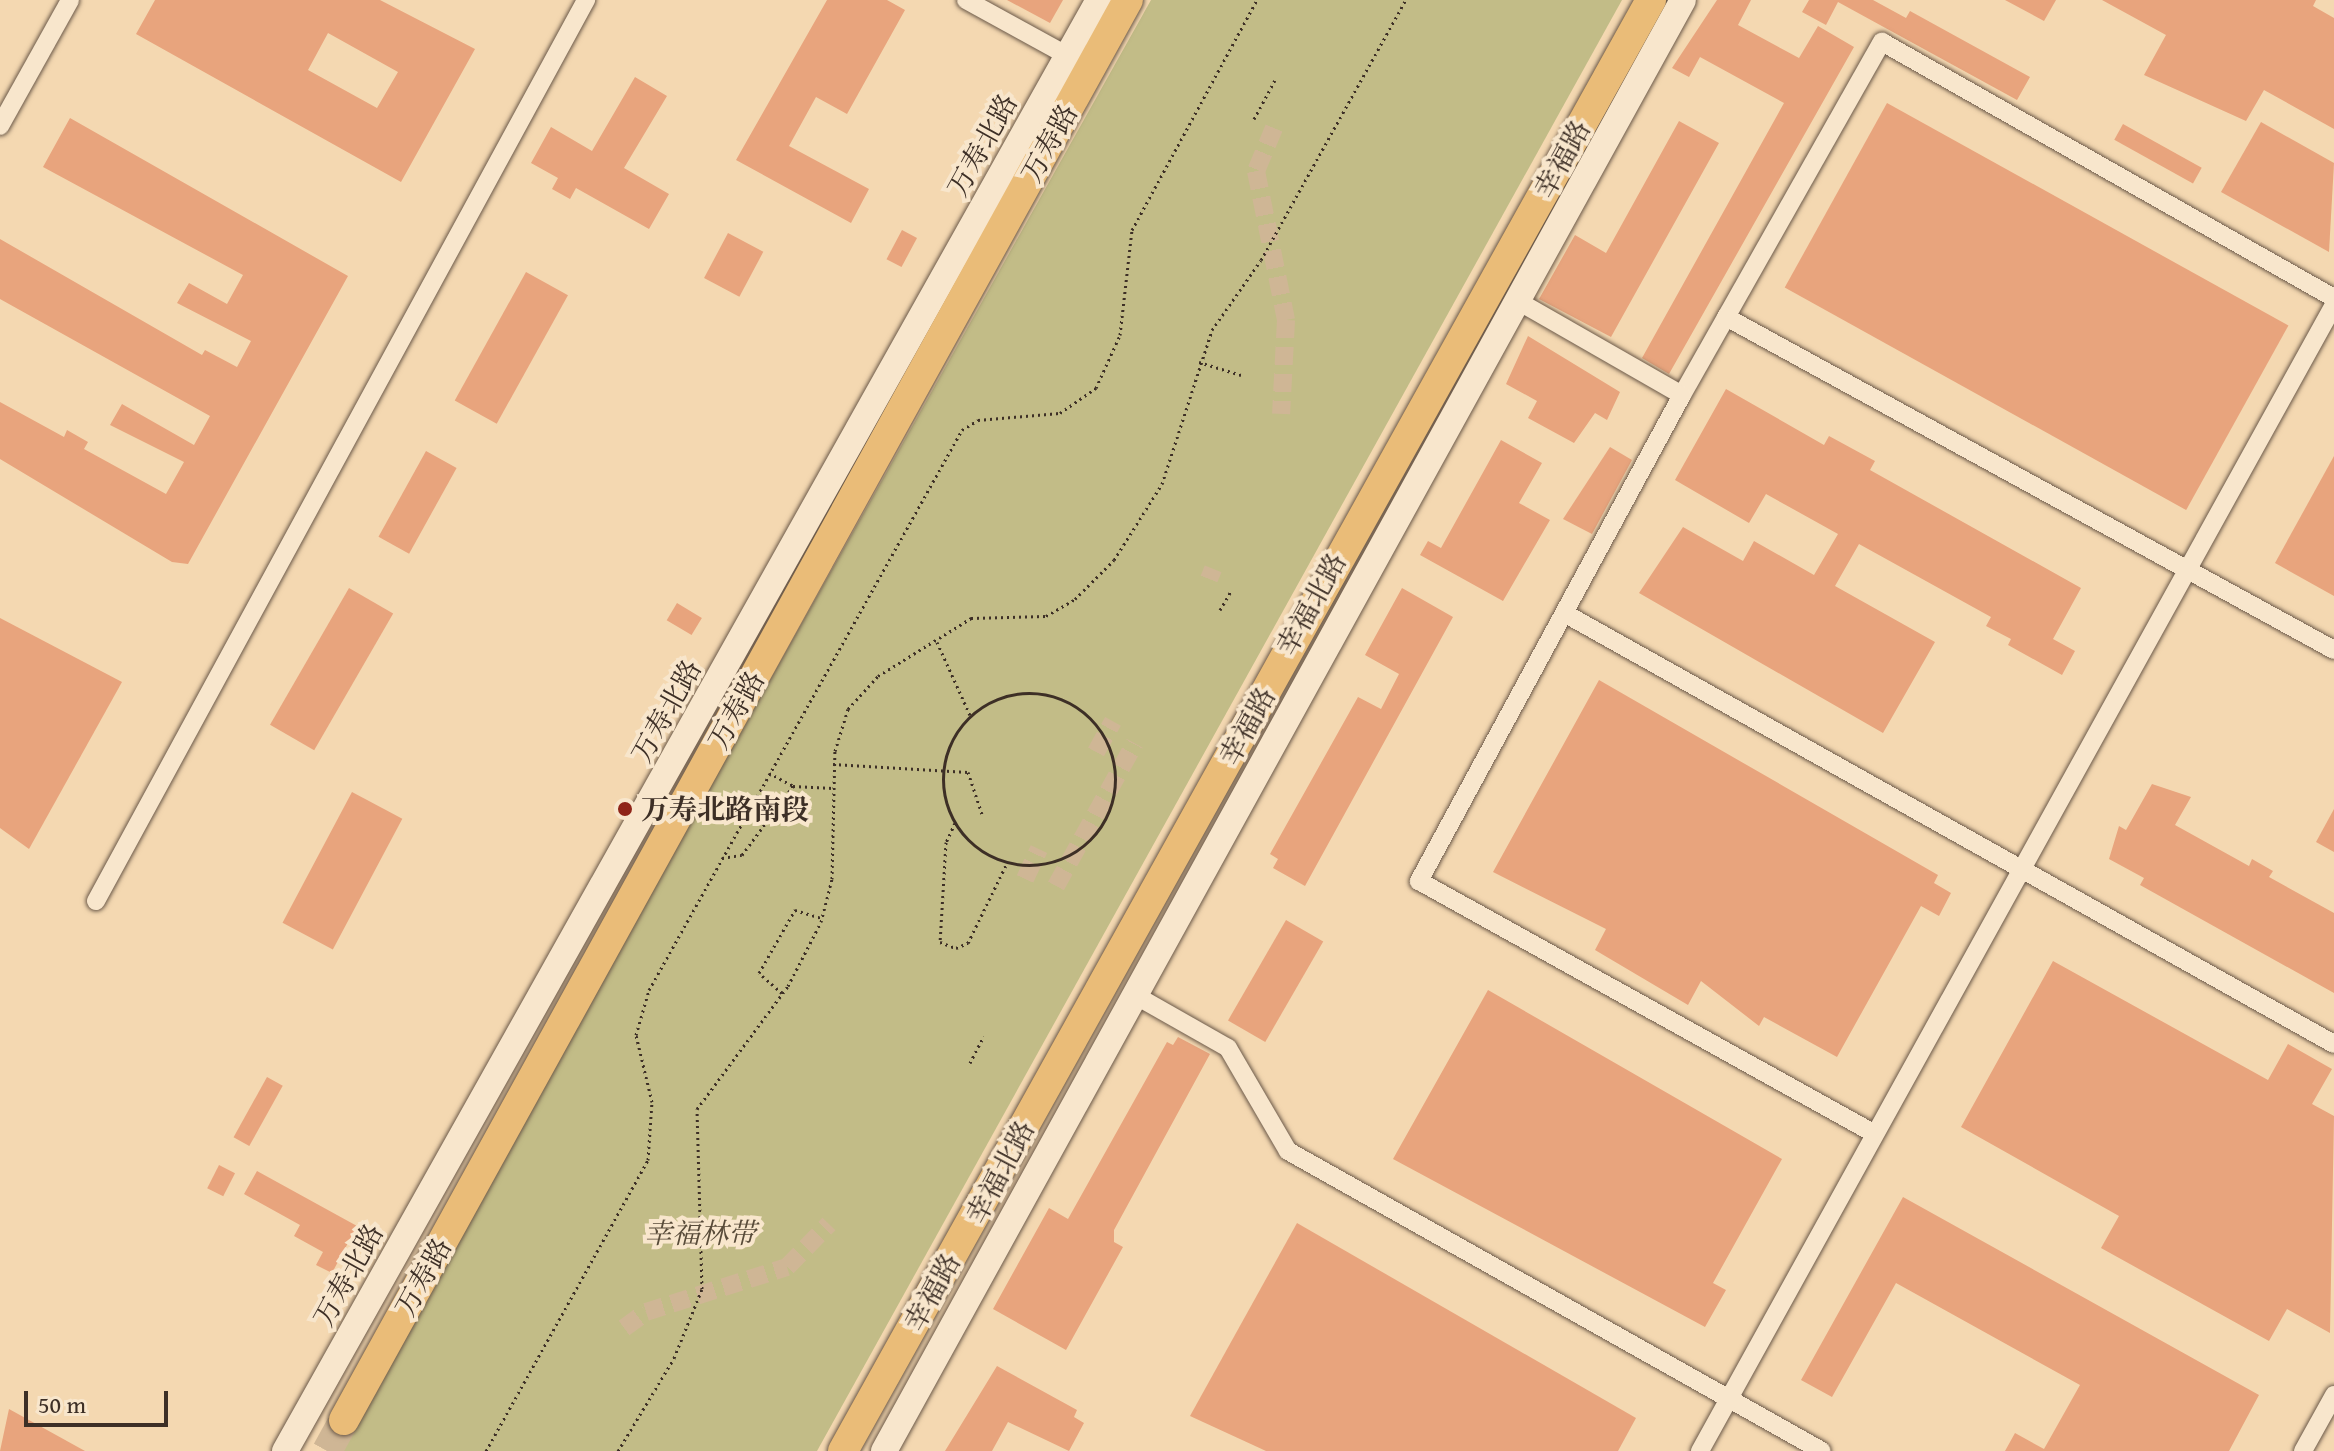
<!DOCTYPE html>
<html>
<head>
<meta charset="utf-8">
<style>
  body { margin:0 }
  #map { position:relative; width:2334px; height:1451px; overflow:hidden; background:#f4d8b1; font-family:"Gentium Book Plus","Noto Serif SC",serif }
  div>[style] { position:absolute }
  .green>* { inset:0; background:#c2bc87 }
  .building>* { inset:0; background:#e8a47d; transform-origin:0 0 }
  .street-tunnel>* { height:18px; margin-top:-9px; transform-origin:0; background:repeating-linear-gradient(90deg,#cfb695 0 18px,transparent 0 27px) }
  .primary-tunnel>* { height:30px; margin-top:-15px; transform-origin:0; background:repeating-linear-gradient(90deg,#cfb695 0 30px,transparent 0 45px) }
  .path>* { height:3px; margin-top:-1.5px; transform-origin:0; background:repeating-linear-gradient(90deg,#3d2f26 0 2px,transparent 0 6px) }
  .path>.ring { margin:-1.5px; padding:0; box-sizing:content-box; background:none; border:3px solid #3d2f26; border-radius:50% }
  .roads { filter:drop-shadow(0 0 2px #6b5949) drop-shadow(0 0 2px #6b5949) }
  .street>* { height:18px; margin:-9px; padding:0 9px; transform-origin:9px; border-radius:9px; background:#f8e6cc }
  .secondary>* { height:26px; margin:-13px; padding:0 13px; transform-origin:13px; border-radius:13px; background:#f8e6cc }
  .primary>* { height:30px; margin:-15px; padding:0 15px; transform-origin:15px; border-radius:15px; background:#eabc78 }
  .dots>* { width:22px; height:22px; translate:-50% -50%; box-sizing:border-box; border:4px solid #f8e6cc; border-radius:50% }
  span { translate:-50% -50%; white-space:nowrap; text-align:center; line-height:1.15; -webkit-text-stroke:8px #f8e6cc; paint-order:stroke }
  .street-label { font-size:28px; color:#3d2f26 }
  .poi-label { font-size:28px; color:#3d2f26; font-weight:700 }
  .left { translate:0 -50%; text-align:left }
  .park-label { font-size:28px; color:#584b39; font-style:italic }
  .scale { position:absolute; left:24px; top:1391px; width:144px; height:36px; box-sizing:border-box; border:4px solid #3d2f26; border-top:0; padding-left:10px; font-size:24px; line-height:28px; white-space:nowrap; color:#3d2f26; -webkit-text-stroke:6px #f8e6cc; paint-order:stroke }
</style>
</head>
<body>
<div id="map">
  <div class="green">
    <i style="clip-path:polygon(1151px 0,1622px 0,817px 1451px,338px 1451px)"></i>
  </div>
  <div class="building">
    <i style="clip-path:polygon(evenodd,155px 0,380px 0,475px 49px,401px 182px,136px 34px,155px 0,328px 33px,398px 72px,377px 108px,308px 70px,328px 33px)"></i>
    <i style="clip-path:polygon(827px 0,887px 0,905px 10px,847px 114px,816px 97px,789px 146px,869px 189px,851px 223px,736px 160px)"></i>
    <i style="clip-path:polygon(1007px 0,1063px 0,1050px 23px)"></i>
    <i style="clip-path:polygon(1717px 0,1751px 0,1738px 25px,1799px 58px,1818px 26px,1854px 47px,1669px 374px,1642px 358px,1784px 103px,1700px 57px,1689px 77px,1672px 68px)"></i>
    <i style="clip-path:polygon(1809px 0,1873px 0,1906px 18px,1910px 11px,2030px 77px,2017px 100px,1838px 2px,1826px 25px,1802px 12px)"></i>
    <i style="clip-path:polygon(2005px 0,2056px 0,2044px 21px)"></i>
    <i style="clip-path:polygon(2102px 0,2316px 0,2313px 6px,2334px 18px,2334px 129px,2264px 90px,2246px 121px,2144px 75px,2166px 35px)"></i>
    <i style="clip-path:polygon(635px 77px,667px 96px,624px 168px,669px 194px,649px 229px,576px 188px,570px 199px,552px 189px,558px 178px,531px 163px,551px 127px,592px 151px)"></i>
    <i style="left:1887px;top:103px;width:459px;height:211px;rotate:29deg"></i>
    <i style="clip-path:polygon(70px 118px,348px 276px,188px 564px,172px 562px,0 459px,0 402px,64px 437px,67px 430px,88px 442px,84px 449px,166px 494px,184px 462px,110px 425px,122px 404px,194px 445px,210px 416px,0 299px,0 239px,202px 355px,205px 350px,237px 367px,251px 341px,177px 303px,189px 283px,227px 304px,243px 275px,43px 167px)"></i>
    <i style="clip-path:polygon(1679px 121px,1719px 143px,1611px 337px,1539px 299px,1575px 235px,1606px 253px)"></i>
    <i style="clip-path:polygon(2261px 122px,2334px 163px,2329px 252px,2221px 192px)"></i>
    <i style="left:2123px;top:124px;width:90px;height:18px;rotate:29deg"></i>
    <i style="left:902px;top:230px;width:17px;height:33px;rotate:28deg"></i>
    <i style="left:728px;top:233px;width:40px;height:51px;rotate:28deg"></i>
    <i style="left:526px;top:272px;width:48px;height:147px;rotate:29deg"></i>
    <i style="clip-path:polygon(1528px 336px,1620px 392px,1607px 420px,1595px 413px,1574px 443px,1528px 418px,1537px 401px,1506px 384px)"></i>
    <i style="clip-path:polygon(1726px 389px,1824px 445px,1829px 436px,1875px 461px,1870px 470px,2081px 588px,2053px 639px,2075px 651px,2062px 675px,2008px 645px,2011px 639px,1986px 626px,1991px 617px,1859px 544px,1835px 586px,1935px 642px,1883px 733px,1639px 593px,1683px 527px,1743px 561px,1754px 541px,1814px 575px,1838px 534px,1766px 494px,1749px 523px,1675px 480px)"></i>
    <i style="clip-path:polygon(1501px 440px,1542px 463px,1519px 503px,1550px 520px,1503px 601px,1420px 555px,1428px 541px,1441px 548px)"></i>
    <i style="clip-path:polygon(1610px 447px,1632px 460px,1592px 534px,1563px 519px)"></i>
    <i style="left:426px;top:451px;width:35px;height:98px;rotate:29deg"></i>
    <i style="clip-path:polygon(2334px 456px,2334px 596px,2275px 563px)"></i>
    <i style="left:349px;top:588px;width:51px;height:158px;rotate:30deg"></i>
    <i style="clip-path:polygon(1402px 588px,1453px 617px,1305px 886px,1273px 868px,1278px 859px,1270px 854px,1358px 697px,1381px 709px,1399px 674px,1365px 655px)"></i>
    <i style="left:677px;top:603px;width:29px;height:20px;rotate:31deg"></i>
    <i style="clip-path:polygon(0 618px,122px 682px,29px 849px,0 828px)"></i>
    <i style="clip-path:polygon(1599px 680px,1938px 875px,1934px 883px,1951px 893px,1939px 916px,1921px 906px,1837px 1057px,1764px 1017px,1759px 1026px,1701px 981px,1688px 1005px,1595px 950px,1606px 929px,1493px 872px)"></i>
    <i style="clip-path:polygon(2152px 784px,2191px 797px,2175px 825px,2249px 866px,2252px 859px,2273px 871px,2269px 877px,2334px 913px,2334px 993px,2140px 885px,2144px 878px,2109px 859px,2119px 826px,2126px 830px)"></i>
    <i style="left:352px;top:792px;width:57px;height:148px;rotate:28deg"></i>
    <i style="clip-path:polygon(2334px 809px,2334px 852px,2316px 842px)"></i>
    <i style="left:1286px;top:920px;width:43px;height:116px;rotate:30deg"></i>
    <i style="clip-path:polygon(2053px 961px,2268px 1080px,2288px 1044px,2332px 1069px,2312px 1104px,2334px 1116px,2330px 1333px,2287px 1309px,2269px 1341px,2101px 1248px,2119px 1216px,1961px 1127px)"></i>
    <i style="clip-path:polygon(1488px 990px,1782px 1159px,1713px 1283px,1726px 1290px,1705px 1327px,1393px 1159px)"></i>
    <i style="clip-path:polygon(1178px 1037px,1210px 1054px,1114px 1230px,1114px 1242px,1123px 1247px,1066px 1350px,993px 1309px,1049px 1208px,1068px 1219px,1167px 1042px,1173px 1045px)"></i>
    <i style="left:267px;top:1077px;width:18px;height:69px;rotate:29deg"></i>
    <i style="left:219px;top:1165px;width:18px;height:26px;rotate:27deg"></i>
    <i style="clip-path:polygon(257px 1171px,357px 1226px,332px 1273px,316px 1265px,323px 1252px,294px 1236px,300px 1225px,244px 1194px)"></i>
    <i style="clip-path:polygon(1903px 1197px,2259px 1395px,2229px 1451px,2005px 1451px,2015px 1433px,2044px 1449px,2080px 1385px,1896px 1283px,1832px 1397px,1801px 1380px)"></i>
    <i style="clip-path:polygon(1297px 1223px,1636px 1418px,1618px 1451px,1266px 1451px,1190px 1416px)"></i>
    <i style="clip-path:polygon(997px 1366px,1077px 1410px,1074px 1417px,1084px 1423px,1069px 1451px,1008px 1422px,992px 1451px,945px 1451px)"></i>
    <i style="clip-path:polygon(9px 1409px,85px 1451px,0 1451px)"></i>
  </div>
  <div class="street-tunnel">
    <i style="left:1274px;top:128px;width:47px;rotate:112.7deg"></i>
    <i style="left:1256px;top:171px;width:152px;rotate:78.6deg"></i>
    <i style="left:1286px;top:320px;width:94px;rotate:93deg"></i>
    <i style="left:1209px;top:579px;width:11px;rotate:-68deg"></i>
    <i style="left:1096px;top:752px;width:35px;rotate:-61deg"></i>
    <i style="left:1025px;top:879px;width:33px;rotate:-65deg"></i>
    <i style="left:1056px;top:886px;width:163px;rotate:-61.1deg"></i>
    <i style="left:624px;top:1328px;width:27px;rotate:-36deg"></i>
    <i style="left:646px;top:1312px;width:148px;rotate:-17.7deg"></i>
    <i style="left:787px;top:1267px;width:60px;rotate:-45.7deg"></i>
  </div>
  <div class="primary-tunnel">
    <i style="left:327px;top:1451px;width:35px;rotate:-61deg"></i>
  </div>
  <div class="path">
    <i style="left:1254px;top:119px;width:44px;rotate:-61.7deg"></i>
    <i style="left:1199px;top:362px;width:44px;rotate:17.2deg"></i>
    <i style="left:1220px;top:610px;width:22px;rotate:-60deg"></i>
    <i style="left:937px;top:642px;width:80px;rotate:65.7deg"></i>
    <i class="ring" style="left:943px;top:693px;width:169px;height:169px"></i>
    <i style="left:833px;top:764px;width:135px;rotate:3.4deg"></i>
    <i style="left:968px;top:772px;width:44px;rotate:71.6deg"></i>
    <i style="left:769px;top:773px;width:27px;rotate:28deg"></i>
    <i style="left:793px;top:786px;width:40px;rotate:2.9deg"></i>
    <i style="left:955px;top:823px;width:21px;rotate:115deg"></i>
    <i style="left:946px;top:842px;width:100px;rotate:93.4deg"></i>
    <i style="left:940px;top:942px;width:17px;rotate:21deg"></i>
    <i style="left:956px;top:948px;width:13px;rotate:-23deg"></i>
    <i style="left:968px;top:943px;width:89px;rotate:-64deg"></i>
    <i style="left:722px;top:858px;width:20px;rotate:-9deg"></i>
    <i style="left:742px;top:855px;width:86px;rotate:-53.5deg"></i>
    <i style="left:782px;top:993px;width:30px;rotate:-139deg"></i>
    <i style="left:759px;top:973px;width:73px;rotate:-60.3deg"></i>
    <i style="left:795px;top:910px;width:28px;rotate:17deg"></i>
    <i style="left:970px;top:1063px;width:30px;rotate:-63deg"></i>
    <i style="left:486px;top:1451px;width:333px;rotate:-60.9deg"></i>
    <i style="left:648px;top:1160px;width:58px;rotate:-86.1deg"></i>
    <i style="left:652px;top:1102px;width:69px;rotate:-103.4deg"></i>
    <i style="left:636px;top:1035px;width:47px;rotate:-73.9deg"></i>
    <i style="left:649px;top:990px;width:642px;rotate:-60.8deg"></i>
    <i style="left:962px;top:430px;width:19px;rotate:-32deg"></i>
    <i style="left:978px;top:420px;width:82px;rotate:-4.9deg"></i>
    <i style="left:1060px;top:413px;width:44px;rotate:-34.8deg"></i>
    <i style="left:1096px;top:388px;width:58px;rotate:-65.6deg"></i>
    <i style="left:1120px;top:335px;width:106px;rotate:-83.5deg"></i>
    <i style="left:1132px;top:230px;width:262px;rotate:-61.5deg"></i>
    <i style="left:618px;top:1451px;width:109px;rotate:-58.9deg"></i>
    <i style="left:674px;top:1358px;width:74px;rotate:-67.9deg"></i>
    <i style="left:702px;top:1289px;width:180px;rotate:-91.6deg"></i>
    <i style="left:697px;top:1109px;width:153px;rotate:-53.5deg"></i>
    <i style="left:788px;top:986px;width:72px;rotate:-62.7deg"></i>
    <i style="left:821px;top:922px;width:44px;rotate:-75.7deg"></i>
    <i style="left:832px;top:879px;width:128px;rotate:-88.7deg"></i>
    <i style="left:835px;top:751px;width:44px;rotate:-72.8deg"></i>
    <i style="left:848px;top:709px;width:45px;rotate:-47.7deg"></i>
    <i style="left:878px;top:676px;width:110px;rotate:-31.9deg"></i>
    <i style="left:971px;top:618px;width:75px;rotate:-1.5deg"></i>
    <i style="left:1046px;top:616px;width:34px;rotate:-30deg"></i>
    <i style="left:1075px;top:599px;width:55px;rotate:-45deg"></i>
    <i style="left:1114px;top:560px;width:90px;rotate:-57.7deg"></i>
    <i style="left:1162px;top:484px;width:162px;rotate:-72deg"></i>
    <i style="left:1212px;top:330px;width:85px;rotate:-55deg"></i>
    <i style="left:1261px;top:260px;width:298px;rotate:-60.9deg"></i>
  </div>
  <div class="roads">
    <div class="street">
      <i style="left:966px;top:0;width:116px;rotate:28.8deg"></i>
      <i style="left:0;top:126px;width:144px;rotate:-60.9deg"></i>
      <i style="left:1516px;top:300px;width:191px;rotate:29.8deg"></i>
      <i style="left:1682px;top:395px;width:406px;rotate:-60.5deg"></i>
      <i style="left:1882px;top:42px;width:519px;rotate:29.53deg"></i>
      <i style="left:1726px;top:317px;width:693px;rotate:28.71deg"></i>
      <i style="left:1682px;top:395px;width:553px;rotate:118.42deg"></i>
      <i style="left:1419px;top:881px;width:521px;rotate:29.02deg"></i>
      <i style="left:1564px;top:613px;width:882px;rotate:29.24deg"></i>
      <i style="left:96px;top:901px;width:1026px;rotate:-61.46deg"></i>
      <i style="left:1133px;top:994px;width:109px;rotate:29.6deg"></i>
      <i style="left:1228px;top:1048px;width:119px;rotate:59.8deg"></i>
      <i style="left:1288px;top:1151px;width:612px;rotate:29.33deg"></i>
      <i style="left:1700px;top:1451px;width:1310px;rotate:-61.05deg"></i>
      <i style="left:2303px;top:1451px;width:64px;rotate:-61deg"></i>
    </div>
    <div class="secondary">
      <i style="left:285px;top:1451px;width:1664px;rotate:-60.71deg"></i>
      <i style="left:884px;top:1451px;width:1656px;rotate:-61.16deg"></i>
    </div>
    <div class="primary">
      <i style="left:344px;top:1420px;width:1622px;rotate:-61.1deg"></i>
      <i style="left:843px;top:1451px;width:1661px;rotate:-60.89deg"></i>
    </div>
  </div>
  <div class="dots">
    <i style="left:625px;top:809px;background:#8f2418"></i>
  </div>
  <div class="street-label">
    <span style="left:1049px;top:143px;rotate:-61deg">万寿路</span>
    <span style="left:982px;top:145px;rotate:-61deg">万寿北路</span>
    <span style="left:1562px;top:159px;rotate:-61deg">幸福路</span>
    <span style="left:1311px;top:604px;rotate:-61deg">幸福北路</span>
    <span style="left:736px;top:710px;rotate:-61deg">万寿路</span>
    <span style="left:666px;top:711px;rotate:-61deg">万寿北路</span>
    <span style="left:1247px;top:726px;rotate:-61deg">幸福路</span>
    <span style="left:1000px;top:1172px;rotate:-62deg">幸福北路</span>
    <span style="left:348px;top:1275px;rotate:-61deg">万寿北路</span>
    <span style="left:423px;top:1277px;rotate:-61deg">万寿路</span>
    <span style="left:932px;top:1292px;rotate:-61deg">幸福路</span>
  </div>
  <div class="poi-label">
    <span class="left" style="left:641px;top:809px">万寿北路南段</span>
  </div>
  <div class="park-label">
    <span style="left:700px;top:1233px">幸福林带</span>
  </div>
  <div class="scale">50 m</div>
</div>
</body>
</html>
